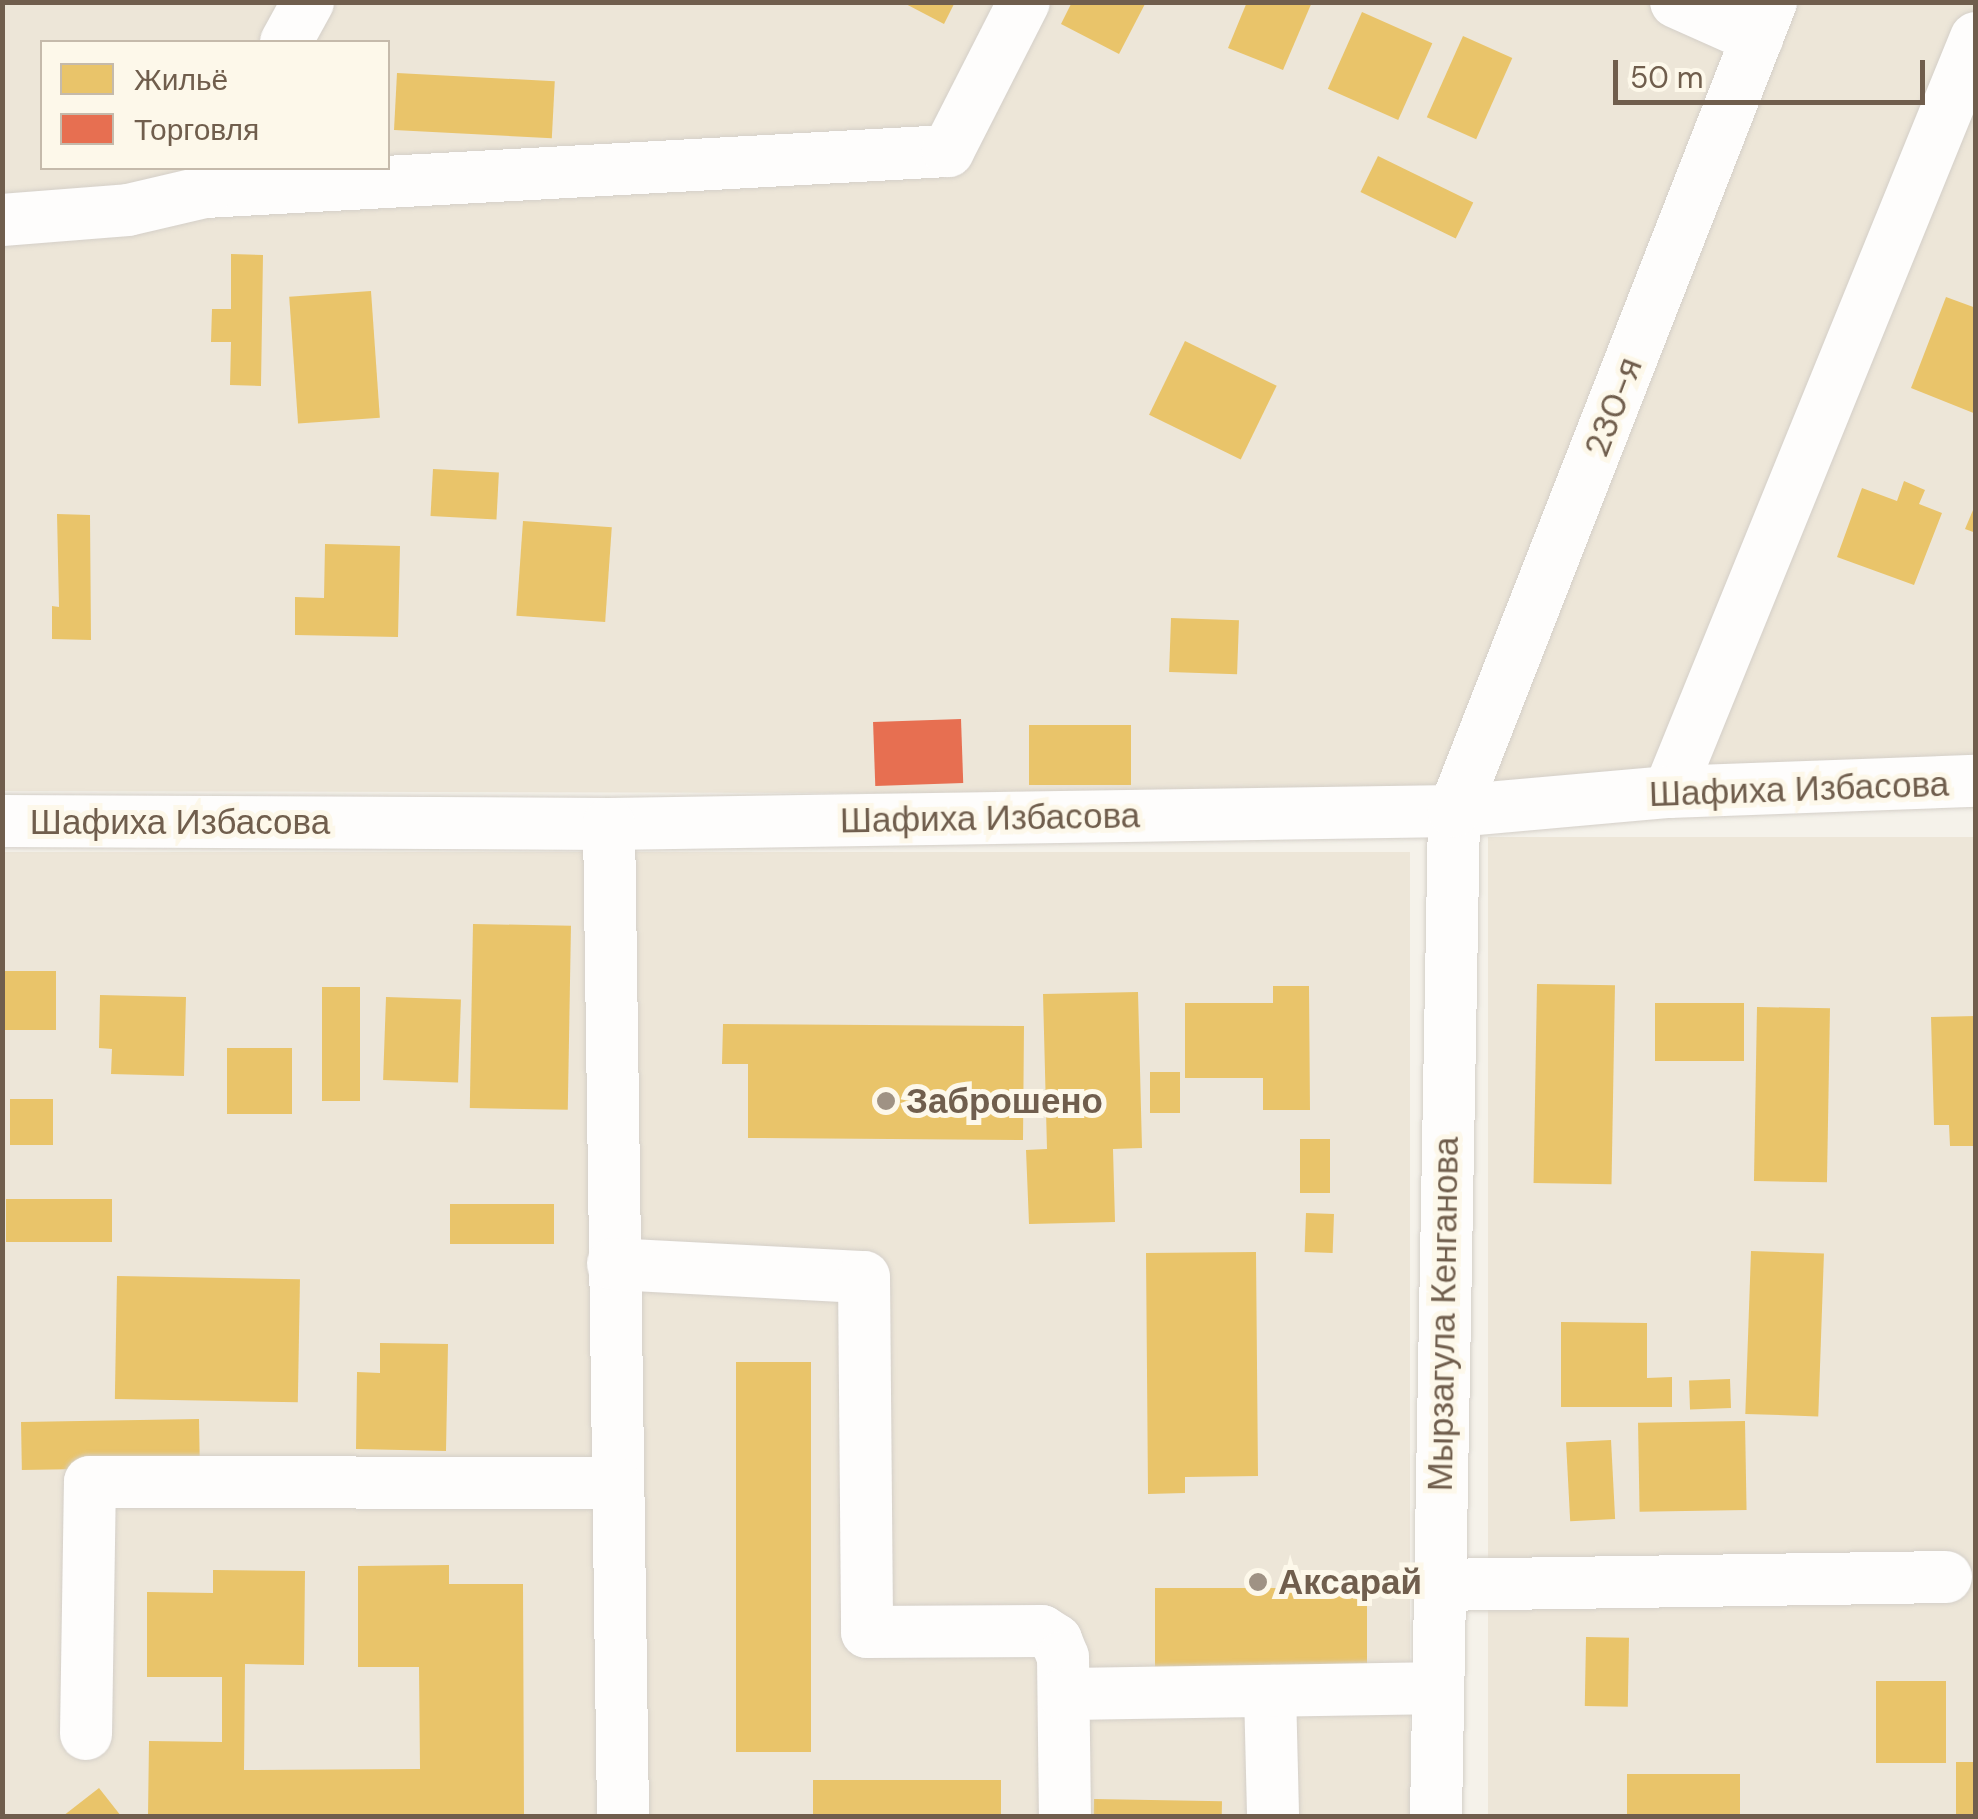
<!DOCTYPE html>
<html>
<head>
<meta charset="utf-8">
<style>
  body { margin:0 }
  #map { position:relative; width:1978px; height:1819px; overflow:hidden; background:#f5f2ea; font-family:"DM Sans",sans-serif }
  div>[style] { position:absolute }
  .residential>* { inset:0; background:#ede6d8; transform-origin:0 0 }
  .homes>* { inset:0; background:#e9c46a; transform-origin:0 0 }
  .shops>* { inset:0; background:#e76f51; transform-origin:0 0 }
  .roads { filter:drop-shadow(0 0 2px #d4cfc8) drop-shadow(0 0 2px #d4cfc8) }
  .minor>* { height:52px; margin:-26px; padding:0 26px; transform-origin:26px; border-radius:26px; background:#fefdfc }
  .dots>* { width:28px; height:28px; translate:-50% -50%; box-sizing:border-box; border:5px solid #fdf8ea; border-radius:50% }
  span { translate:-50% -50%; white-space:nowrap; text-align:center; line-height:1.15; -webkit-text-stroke:10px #fdf8ea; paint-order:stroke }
  .street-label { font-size:35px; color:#705e4d }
  .poi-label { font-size:35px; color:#705e4d; font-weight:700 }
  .left { translate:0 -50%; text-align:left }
  .frame { position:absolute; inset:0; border:5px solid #705e4d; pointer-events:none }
  .legend { position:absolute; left:40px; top:40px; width:350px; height:130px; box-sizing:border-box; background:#fdf8ea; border:2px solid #c5baab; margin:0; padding:12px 18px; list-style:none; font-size:30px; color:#705e4d }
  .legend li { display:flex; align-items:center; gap:20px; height:50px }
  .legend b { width:50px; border:2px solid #c5baab }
  .scale { position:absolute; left:1613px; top:60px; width:312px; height:45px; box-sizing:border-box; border:5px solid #705e4d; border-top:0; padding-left:12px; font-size:30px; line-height:35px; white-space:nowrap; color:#705e4d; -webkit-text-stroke:8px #fdf8ea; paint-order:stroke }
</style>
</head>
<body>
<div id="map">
  <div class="residential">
    <i style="clip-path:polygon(evenodd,3px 3px,1975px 3px,1975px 760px,1349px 794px,3px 791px,3px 3px,42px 42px,388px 42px,388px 168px,42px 168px,42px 42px)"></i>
    <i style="left:1975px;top:837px;width:979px;height:487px;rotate:90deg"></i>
    <i style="left:3px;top:852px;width:1407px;height:964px"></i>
  </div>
  <div class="homes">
    <i style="clip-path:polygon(902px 2px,955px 2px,944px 24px)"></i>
    <i style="clip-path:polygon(1072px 2px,1146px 2px,1119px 54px,1061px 24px)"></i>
    <i style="clip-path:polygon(1247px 2px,1312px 2px,1283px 70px,1228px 48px)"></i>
    <i style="left:1362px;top:12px;width:77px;height:84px;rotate:24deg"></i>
    <i style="left:1463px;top:36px;width:54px;height:89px;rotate:24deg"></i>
    <i style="left:397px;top:73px;width:158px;height:57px;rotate:3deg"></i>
    <i style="left:1378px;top:156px;width:106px;height:40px;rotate:26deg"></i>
    <i style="clip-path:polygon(231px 254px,263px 255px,261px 386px,230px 385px,231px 342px,211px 342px,212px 309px,231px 309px)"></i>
    <i style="left:371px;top:291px;width:127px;height:82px;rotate:86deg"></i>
    <i style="clip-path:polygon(1946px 297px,1976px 308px,1976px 414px,1911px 388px)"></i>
    <i style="left:1185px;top:341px;width:102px;height:82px;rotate:26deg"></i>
    <i style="left:433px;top:469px;width:66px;height:47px;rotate:3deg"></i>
    <i style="clip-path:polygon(1904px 481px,1925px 490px,1919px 504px,1942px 513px,1914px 585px,1837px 557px,1862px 488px,1897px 501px)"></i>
    <i style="clip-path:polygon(1976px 503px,1976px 533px,1965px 529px)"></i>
    <i style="clip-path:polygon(57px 514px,90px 515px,91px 640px,52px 639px,52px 606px,59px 607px)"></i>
    <i style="left:523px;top:521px;width:89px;height:95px;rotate:4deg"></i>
    <i style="clip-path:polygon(325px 544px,400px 546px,398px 637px,295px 635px,295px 597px,324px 598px)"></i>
    <i style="left:1171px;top:618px;width:68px;height:54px;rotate:2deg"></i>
    <i style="left:1029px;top:725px;width:102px;height:60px"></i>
    <i style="left:473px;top:924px;width:98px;height:184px;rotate:1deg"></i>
    <i style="left:4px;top:971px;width:52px;height:59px"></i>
    <i style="left:1537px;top:984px;width:78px;height:199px;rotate:1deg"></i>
    <i style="clip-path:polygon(1273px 986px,1309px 986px,1310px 1110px,1263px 1110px,1263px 1078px,1185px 1078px,1185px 1003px,1273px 1003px)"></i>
    <i style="left:322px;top:987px;width:38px;height:114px"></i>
    <i style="clip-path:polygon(1138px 992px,1142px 1148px,1113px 1149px,1115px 1222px,1029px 1224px,1026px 1150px,1047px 1149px,1043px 994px)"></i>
    <i style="clip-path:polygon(100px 995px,186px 997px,184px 1076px,111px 1074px,112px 1049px,99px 1048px)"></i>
    <i style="left:386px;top:997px;width:75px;height:83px;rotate:2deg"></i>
    <i style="left:1655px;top:1003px;width:89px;height:58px"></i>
    <i style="left:1757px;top:1007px;width:73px;height:174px;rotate:1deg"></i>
    <i style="clip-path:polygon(1976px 1016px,1976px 1146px,1950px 1146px,1949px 1125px,1934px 1125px,1931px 1017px)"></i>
    <i style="clip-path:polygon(723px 1024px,1024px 1026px,1023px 1140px,748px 1138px,748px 1064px,722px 1064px)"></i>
    <i style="left:227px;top:1048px;width:65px;height:66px"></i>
    <i style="left:1150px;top:1072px;width:30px;height:41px"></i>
    <i style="left:10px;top:1099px;width:43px;height:46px"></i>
    <i style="left:1300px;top:1139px;width:30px;height:54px"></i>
    <i style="left:6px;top:1199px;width:106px;height:43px"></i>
    <i style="left:450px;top:1204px;width:104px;height:40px"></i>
    <i style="left:1306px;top:1213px;width:28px;height:39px;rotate:2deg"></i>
    <i style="left:1751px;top:1251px;width:73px;height:163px;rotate:2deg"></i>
    <i style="clip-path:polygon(1256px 1252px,1258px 1476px,1185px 1477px,1185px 1493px,1148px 1494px,1146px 1253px)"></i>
    <i style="left:117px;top:1276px;width:183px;height:123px;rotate:1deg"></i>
    <i style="clip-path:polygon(1561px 1322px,1647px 1323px,1647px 1378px,1672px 1377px,1672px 1407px,1561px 1407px)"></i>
    <i style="clip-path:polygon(380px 1343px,448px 1344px,446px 1451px,356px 1449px,357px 1372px,380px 1373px)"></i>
    <i style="left:736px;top:1362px;width:75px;height:390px"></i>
    <i style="left:1730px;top:1379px;width:29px;height:41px;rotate:88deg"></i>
    <i style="left:199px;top:1419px;width:48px;height:178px;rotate:89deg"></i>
    <i style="left:1745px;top:1421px;width:89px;height:107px;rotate:89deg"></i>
    <i style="left:1611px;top:1440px;width:79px;height:45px;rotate:87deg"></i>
    <i style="clip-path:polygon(449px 1565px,449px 1584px,523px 1584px,524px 1816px,148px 1816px,149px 1741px,222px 1742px,222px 1677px,147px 1677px,147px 1592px,213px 1593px,213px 1570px,305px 1571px,304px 1665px,245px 1664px,244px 1770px,420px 1769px,419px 1667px,358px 1667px,358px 1566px)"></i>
    <i style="left:1155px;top:1588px;width:212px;height:94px"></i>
    <i style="left:1586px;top:1637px;width:43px;height:69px;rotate:1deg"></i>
    <i style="left:1876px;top:1681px;width:70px;height:82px"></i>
    <i style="left:1956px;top:1762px;width:20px;height:54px"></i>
    <i style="left:1740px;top:1774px;width:42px;height:113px;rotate:90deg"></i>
    <i style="left:813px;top:1780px;width:188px;height:36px"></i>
    <i style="clip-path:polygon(99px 1788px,121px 1816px,63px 1816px)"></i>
    <i style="left:1094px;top:1799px;width:128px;height:17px;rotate:1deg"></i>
  </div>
  <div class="shops">
    <i style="left:961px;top:719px;width:64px;height:88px;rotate:88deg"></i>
  </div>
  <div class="roads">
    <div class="minor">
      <i style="left:1676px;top:2px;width:89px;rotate:24deg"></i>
      <i style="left:286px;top:42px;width:46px;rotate:-61.2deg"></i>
      <i style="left:205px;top:192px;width:744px;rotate:-3.16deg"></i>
      <i style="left:948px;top:151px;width:167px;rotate:-63deg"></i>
      <i style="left:2px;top:220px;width:126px;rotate:-4.5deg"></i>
      <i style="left:128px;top:210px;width:79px;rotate:-13.2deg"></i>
      <i style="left:205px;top:192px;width:27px;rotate:-62deg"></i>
      <i style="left:1669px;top:792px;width:814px;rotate:-67.85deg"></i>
      <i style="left:2px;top:821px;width:607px;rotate:0.28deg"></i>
      <i style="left:609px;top:824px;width:845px;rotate:-0.88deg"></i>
      <i style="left:1454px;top:811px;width:216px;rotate:-5.1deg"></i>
      <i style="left:1669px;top:792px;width:307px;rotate:-2.1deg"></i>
      <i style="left:609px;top:824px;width:992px;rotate:89.19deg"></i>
      <i style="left:613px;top:1264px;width:251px;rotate:3deg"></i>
      <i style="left:864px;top:1277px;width:355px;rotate:89.5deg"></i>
      <i style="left:867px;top:1632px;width:175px;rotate:-0.3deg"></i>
      <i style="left:1042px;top:1631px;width:17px;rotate:33deg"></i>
      <i style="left:1056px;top:1640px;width:18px;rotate:68deg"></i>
      <i style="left:1063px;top:1657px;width:159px;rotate:89.3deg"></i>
      <i style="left:1437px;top:1585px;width:509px;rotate:-0.9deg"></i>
      <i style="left:1270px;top:1691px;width:125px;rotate:88.6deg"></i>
      <i style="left:1064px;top:1694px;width:370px;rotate:-0.9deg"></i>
      <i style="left:86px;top:1734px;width:252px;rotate:-89.1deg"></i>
      <i style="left:90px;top:1482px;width:524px;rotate:0.11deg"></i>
      <i style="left:1436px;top:1816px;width:1005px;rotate:-88.97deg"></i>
      <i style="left:1454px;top:811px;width:869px;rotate:-68.6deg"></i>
    </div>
  </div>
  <div class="dots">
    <i style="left:886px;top:1101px;background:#9f9284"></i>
    <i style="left:1258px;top:1582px;background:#9f9284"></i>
  </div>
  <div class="street-label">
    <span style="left:1613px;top:407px;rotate:-69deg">230-я</span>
    <span style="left:1799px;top:789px;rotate:-2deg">Шафиха Избасова</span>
    <span style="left:990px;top:818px;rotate:-1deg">Шафиха Избасова</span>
    <span style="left:180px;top:822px">Шафиха Избасова</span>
    <span style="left:1443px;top:1314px;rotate:-89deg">Мырзагула Кенганова</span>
  </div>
  <div class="poi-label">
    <span class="left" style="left:906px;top:1101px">Заброшено</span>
    <span class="left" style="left:1278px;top:1582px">Аксарай</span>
  </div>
  <div class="frame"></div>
  <ul class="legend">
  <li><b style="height:28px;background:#e9c46a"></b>Жильё</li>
  <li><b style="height:28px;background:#e76f51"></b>Торговля</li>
  </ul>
  <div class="scale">50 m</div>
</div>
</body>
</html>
